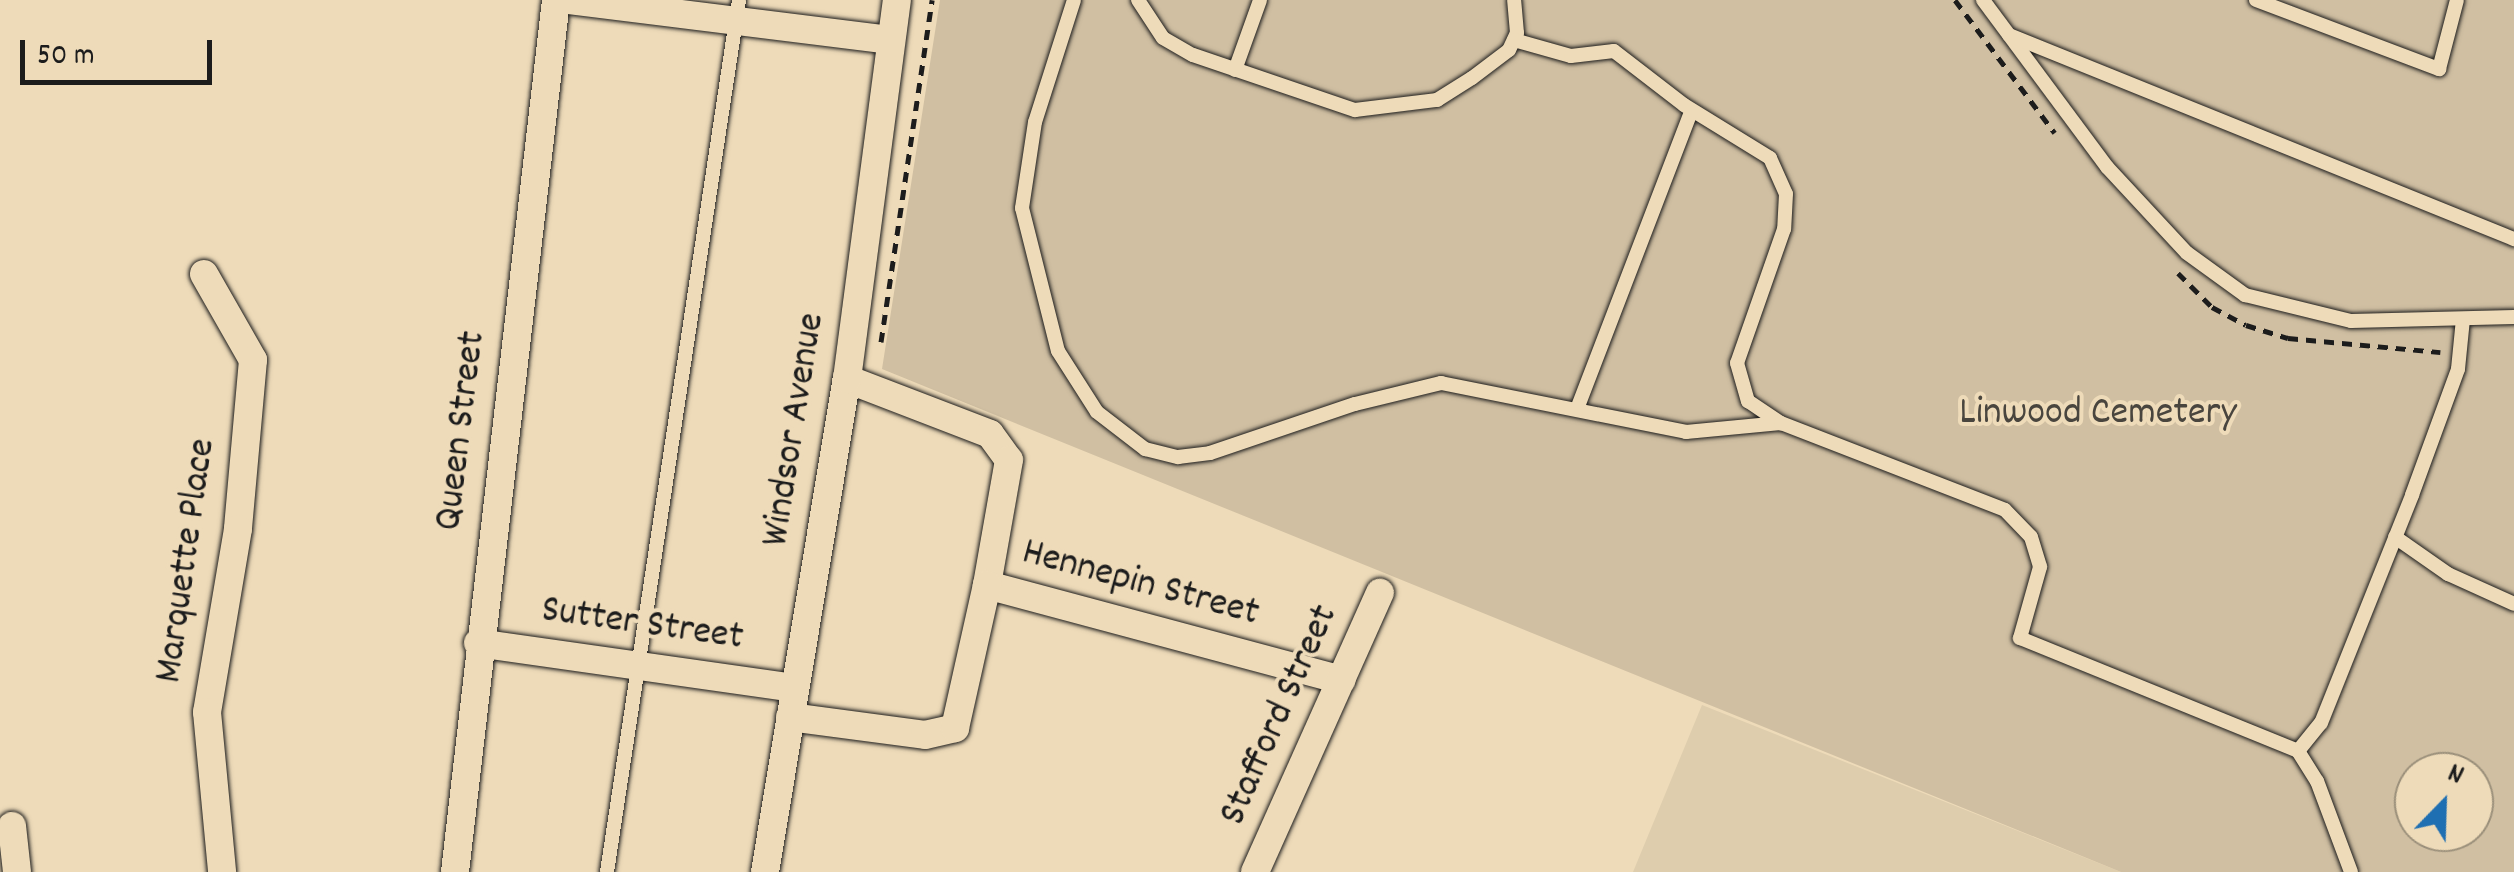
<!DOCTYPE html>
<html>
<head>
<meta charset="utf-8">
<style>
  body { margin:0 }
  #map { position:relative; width:2514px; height:872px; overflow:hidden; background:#eedbb9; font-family:Dekko,sans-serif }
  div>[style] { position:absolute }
  .built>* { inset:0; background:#decdad }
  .green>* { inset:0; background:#d0bfa2 }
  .path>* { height:5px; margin-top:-2.5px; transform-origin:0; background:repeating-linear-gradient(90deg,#1c1c1c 0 10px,transparent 0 18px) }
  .roads { filter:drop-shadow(0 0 2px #1c1c1c) drop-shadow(0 0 2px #1c1c1c) }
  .lane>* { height:14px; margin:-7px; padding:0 7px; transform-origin:7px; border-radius:7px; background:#eedbb9 }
  .street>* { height:28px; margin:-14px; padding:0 14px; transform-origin:14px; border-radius:14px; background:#eedbb9 }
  span { translate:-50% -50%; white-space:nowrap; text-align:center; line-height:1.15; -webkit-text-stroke:8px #eedbb9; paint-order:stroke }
  .park-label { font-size:40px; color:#49453e }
  .street-label { font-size:40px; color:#1c1c1c }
  .north { position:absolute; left:2394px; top:752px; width:100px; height:100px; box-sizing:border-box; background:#eedbb9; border:2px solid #9a8f7a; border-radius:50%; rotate:23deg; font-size:28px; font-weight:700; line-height:40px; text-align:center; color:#1c1c1c }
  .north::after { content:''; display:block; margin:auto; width:35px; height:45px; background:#1f6fb2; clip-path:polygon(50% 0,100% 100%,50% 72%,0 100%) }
  .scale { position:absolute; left:20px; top:40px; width:192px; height:45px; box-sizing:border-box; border:5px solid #1c1c1c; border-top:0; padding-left:12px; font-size:30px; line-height:35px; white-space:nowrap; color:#1c1c1c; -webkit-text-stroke:8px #eedbb9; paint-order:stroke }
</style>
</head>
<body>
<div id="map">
  <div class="built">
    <i style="clip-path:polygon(1702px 705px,2121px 872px,1633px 872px)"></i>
  </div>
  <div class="green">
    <i style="clip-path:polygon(evenodd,940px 0,2514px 0,2514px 872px,2121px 872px,882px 369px,940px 0,2414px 772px,2474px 772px,2474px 832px,2414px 832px,2414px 772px)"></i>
  </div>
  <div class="path">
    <i style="left:1955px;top:0;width:166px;rotate:53.1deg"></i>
    <i style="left:2178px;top:273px;width:48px;rotate:45deg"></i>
    <i style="left:2212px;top:307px;width:38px;rotate:28deg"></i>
    <i style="left:2246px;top:325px;width:44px;rotate:17.2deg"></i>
    <i style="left:2288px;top:338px;width:153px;rotate:5.3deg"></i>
    <i style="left:881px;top:342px;width:346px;rotate:-81.5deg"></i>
  </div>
  <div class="roads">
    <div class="lane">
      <i style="left:1074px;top:0;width:128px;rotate:107.7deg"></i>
      <i style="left:1035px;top:122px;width:87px;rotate:98.6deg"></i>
      <i style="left:1022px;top:208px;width:147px;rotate:75.9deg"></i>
      <i style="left:1058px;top:351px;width:72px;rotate:57.4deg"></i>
      <i style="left:1097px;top:412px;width:61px;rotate:37.6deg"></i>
      <i style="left:1145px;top:449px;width:34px;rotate:14deg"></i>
      <i style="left:1178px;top:457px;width:32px;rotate:-7deg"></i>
      <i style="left:1210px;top:453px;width:153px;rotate:-18.7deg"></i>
      <i style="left:1355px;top:404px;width:89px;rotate:-13.7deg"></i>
      <i style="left:1441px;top:383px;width:250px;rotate:11.3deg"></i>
      <i style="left:1686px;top:432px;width:95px;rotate:-5.4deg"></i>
      <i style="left:1138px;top:0;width:45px;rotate:56.7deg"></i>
      <i style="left:1163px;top:38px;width:34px;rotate:30deg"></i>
      <i style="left:1193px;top:55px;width:171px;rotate:18.8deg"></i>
      <i style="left:1355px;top:110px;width:83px;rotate:-7deg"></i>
      <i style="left:1437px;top:100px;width:41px;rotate:-32.2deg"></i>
      <i style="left:1472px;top:78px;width:46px;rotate:-37.1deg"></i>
      <i style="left:1509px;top:50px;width:19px;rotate:-65deg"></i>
      <i style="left:1517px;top:33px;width:33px;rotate:-95deg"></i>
      <i style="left:1983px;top:0;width:208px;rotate:53.4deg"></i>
      <i style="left:2107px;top:167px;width:117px;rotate:47.1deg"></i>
      <i style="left:2187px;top:253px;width:72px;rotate:35.9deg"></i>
      <i style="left:2245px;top:295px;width:109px;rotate:13.8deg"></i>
      <i style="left:2351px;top:321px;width:163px;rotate:-1.4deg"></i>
      <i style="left:2256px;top:0;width:196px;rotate:20.7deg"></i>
      <i style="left:2439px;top:69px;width:71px;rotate:-75.4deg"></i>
      <i style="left:2009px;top:35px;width:545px;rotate:22deg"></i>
      <i style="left:1514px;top:40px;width:59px;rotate:15.7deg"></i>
      <i style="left:1571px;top:56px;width:43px;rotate:-6.6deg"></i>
      <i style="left:1614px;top:51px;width:88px;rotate:37.6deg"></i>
      <i style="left:1684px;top:105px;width:101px;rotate:31.6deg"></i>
      <i style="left:1770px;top:158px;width:39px;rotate:66deg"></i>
      <i style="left:1786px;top:194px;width:35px;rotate:93deg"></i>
      <i style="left:1784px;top:229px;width:142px;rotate:109.3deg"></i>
      <i style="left:1737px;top:363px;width:40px;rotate:74deg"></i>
      <i style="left:1748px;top:401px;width:40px;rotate:34deg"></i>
      <i style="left:1781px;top:423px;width:240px;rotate:21.2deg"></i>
      <i style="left:2005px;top:510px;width:37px;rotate:46deg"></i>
      <i style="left:2031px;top:537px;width:31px;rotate:73deg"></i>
      <i style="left:2040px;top:567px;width:74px;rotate:105.7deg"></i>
      <i style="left:2020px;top:638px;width:300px;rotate:22.1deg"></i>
      <i style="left:2298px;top:751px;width:36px;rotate:58deg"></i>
      <i style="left:2317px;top:781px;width:97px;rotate:69.5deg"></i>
      <i style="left:1235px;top:70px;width:74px;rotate:-70.3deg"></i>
      <i style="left:1577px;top:409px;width:320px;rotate:-69deg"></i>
      <i style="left:2395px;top:537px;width:65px;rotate:34.9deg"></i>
      <i style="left:2448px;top:574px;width:72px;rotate:24.4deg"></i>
      <i style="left:2298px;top:751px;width:36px;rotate:-51deg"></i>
      <i style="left:2321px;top:723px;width:245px;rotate:-68.2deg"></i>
      <i style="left:2412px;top:495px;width:134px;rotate:-69.9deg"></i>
      <i style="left:2458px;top:369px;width:50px;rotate:-84.3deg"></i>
      <i style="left:607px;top:872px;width:882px;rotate:-81.39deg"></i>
    </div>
    <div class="street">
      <i style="left:569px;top:0;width:323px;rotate:7.1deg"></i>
      <i style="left:204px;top:274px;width:99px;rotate:60.3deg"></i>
      <i style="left:253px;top:360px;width:170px;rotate:95.1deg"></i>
      <i style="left:238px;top:529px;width:186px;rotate:99.6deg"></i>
      <i style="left:207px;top:712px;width:161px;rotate:84.6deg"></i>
      <i style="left:847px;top:379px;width:153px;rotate:21deg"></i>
      <i style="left:990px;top:434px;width:32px;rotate:54deg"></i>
      <i style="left:1009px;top:460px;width:127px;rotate:100deg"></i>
      <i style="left:987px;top:585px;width:367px;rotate:15deg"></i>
      <i style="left:478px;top:643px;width:319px;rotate:8.1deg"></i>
      <i style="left:790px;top:717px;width:136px;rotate:7.6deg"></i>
      <i style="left:925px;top:735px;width:31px;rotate:-13deg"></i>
      <i style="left:955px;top:728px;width:147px;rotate:-77.4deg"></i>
      <i style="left:12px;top:826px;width:46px;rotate:83.8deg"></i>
      <i style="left:455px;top:872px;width:878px;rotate:-83.39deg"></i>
      <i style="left:765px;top:872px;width:500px;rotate:-80.6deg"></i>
      <i style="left:847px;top:379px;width:382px;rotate:-82.5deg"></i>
      <i style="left:1255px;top:872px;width:306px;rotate:-65.9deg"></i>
    </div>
  </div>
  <div class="park-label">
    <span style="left:2098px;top:415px">Linwood Cemetery</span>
  </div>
  <div class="street-label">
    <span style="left:796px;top:430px;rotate:-81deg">Windsor Avenue</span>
    <span style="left:463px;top:431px;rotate:-83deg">Queen Street</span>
    <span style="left:188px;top:561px;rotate:-82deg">Marquette Place</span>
    <span style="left:1140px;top:585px;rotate:15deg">Hennepin Street</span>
    <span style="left:642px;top:626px;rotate:8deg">Sutter Street</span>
    <span style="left:1281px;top:716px;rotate:-66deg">Stafford Street</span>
  </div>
  <div class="north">N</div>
  <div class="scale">50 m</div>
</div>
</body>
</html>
